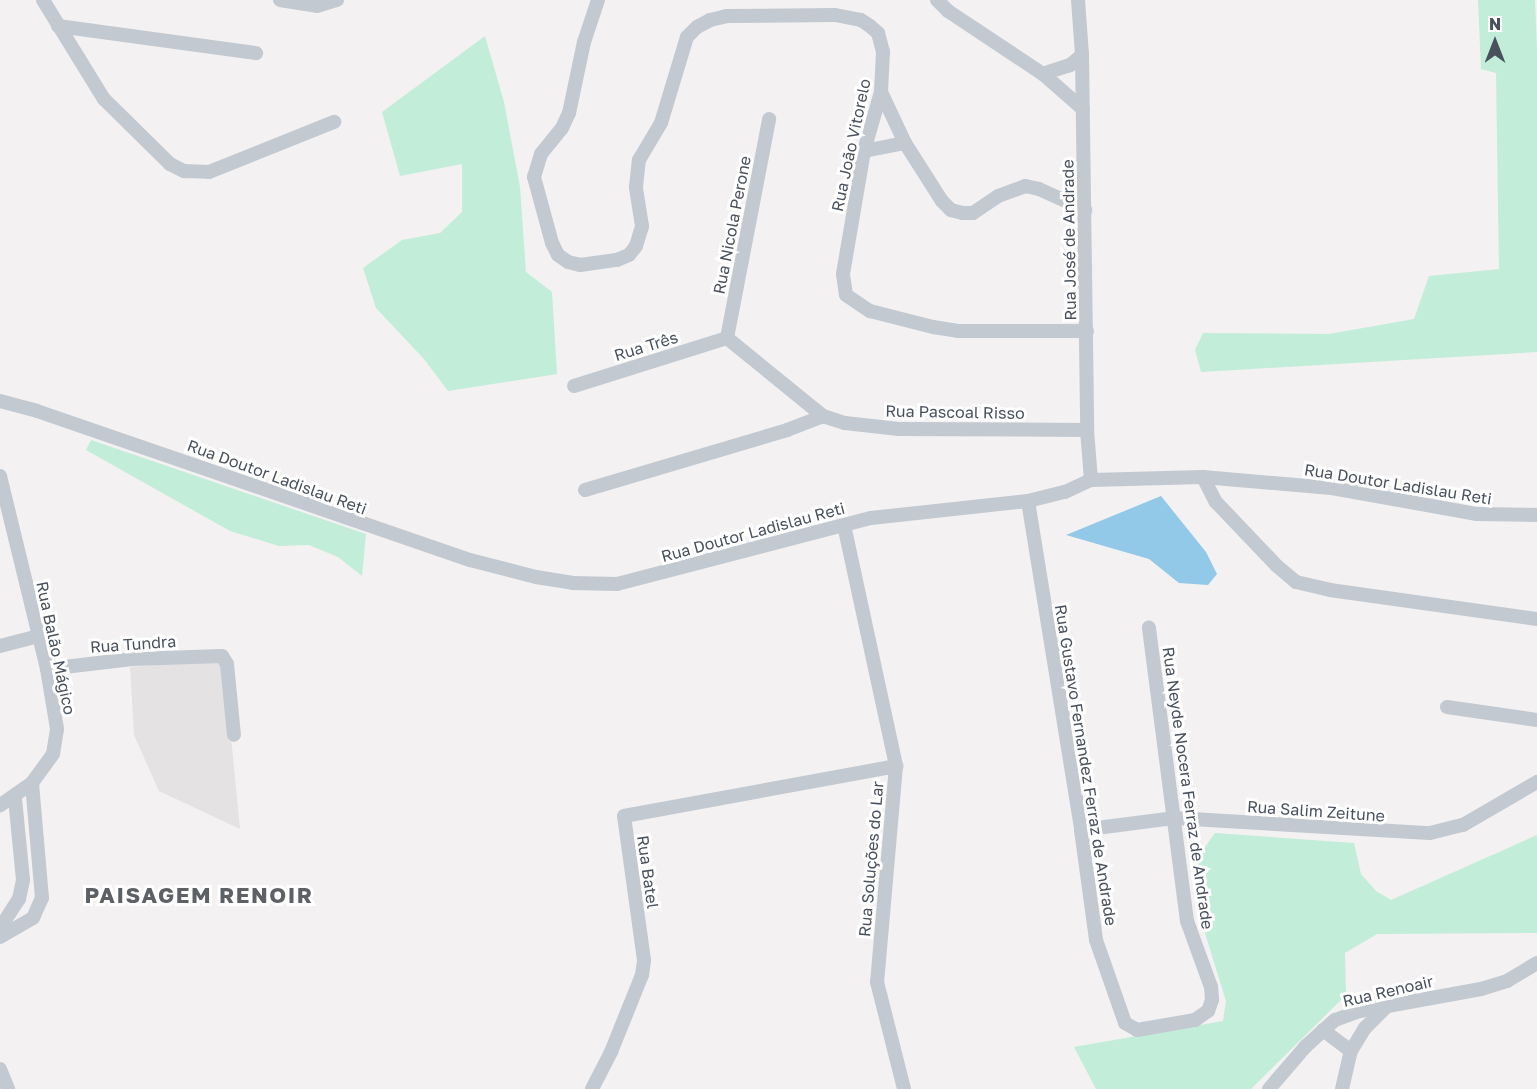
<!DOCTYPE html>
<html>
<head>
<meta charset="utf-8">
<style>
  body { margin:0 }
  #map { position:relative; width:1537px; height:1089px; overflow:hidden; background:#f3f1f1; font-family:"Golos Text",sans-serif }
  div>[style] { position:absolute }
  .education>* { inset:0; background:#e4e2e2 }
  .green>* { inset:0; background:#c2edd9 }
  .water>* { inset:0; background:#92c9e8 }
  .minor>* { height:14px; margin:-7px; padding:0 7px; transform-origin:7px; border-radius:7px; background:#c2c9d1 }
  span { translate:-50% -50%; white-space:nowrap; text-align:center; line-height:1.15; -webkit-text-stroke:6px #fff; paint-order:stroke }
  .street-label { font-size:16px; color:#49515d }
  .district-label { font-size:22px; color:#5d6065; font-weight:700; letter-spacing:1.5px }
  .north { position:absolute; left:1465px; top:12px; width:60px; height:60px; -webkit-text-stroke:4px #fff; paint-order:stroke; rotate:0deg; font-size:16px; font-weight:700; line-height:24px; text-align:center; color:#49515d }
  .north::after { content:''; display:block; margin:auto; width:21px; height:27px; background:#49515d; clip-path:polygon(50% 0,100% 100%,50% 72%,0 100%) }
</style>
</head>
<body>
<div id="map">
  <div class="education">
    <i style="clip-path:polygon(213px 660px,224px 665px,240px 829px,159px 791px,134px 735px,130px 667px)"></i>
  </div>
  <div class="green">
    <i style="clip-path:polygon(1478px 0,1535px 0,1537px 50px,1537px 352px,1201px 372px,1195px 350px,1203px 333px,1329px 334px,1414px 319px,1429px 276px,1499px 269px,1496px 73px,1481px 69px)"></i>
    <i style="clip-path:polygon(485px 36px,504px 102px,520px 187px,526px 272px,552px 292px,557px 374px,448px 391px,424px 359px,376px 308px,363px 268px,402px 240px,440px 233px,462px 212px,462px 164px,400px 176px,382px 112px)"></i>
    <i style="clip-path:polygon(91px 440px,366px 534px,362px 576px,338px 557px,309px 545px,279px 546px,230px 531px,86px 450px)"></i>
    <i style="clip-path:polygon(1215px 833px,1354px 843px,1361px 874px,1376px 891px,1391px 900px,1537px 835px,1537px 933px,1377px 934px,1345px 953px,1346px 995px,1251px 1089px,1096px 1089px,1074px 1047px,1223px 1021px,1226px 1001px,1200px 917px,1192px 865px)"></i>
  </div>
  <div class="water">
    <i style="clip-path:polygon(1161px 496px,1206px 552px,1217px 574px,1208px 585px,1179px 583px,1149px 559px,1066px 535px)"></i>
  </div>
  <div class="minor">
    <i style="left:43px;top:0;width:116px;rotate:58.4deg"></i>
    <i style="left:104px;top:99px;width:93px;rotate:44.6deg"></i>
    <i style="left:170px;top:164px;width:16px;rotate:27deg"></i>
    <i style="left:184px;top:171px;width:25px;rotate:2deg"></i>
    <i style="left:209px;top:172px;width:135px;rotate:-21.8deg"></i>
    <i style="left:280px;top:0;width:37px;rotate:9deg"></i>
    <i style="left:317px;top:6px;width:21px;rotate:-17deg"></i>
    <i style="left:598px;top:0;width:44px;rotate:108.4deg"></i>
    <i style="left:584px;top:42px;width:73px;rotate:101.9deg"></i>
    <i style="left:569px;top:113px;width:17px;rotate:115deg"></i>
    <i style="left:562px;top:128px;width:33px;rotate:129deg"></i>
    <i style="left:541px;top:154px;width:24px;rotate:107deg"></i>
    <i style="left:534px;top:177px;width:68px;rotate:74.7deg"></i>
    <i style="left:552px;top:243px;width:13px;rotate:63deg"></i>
    <i style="left:558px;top:255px;width:12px;rotate:35deg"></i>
    <i style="left:568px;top:262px;width:12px;rotate:14deg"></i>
    <i style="left:580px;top:265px;width:37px;rotate:-8deg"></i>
    <i style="left:617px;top:260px;width:13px;rotate:-23deg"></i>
    <i style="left:629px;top:255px;width:11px;rotate:-52deg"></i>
    <i style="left:636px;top:246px;width:21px;rotate:-73deg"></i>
    <i style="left:642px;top:226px;width:39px;rotate:-99deg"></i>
    <i style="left:636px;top:187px;width:27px;rotate:-84deg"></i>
    <i style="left:639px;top:160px;width:43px;rotate:-59.3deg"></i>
    <i style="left:661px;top:123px;width:90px;rotate:-73.2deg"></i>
    <i style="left:687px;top:37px;width:14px;rotate:-45deg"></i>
    <i style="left:697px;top:27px;width:15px;rotate:-28deg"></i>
    <i style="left:710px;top:20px;width:17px;rotate:-13deg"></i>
    <i style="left:727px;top:16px;width:108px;rotate:-0.5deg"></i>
    <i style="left:835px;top:15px;width:26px;rotate:11deg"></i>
    <i style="left:861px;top:20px;width:11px;rotate:34deg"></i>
    <i style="left:870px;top:26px;width:11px;rotate:41deg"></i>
    <i style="left:878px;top:33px;width:20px;rotate:75deg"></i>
    <i style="left:883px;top:52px;width:40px;rotate:92.9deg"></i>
    <i style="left:881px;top:92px;width:61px;rotate:106.1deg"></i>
    <i style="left:864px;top:151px;width:125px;rotate:99.7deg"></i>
    <i style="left:843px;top:274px;width:21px;rotate:82deg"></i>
    <i style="left:846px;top:295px;width:29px;rotate:34deg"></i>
    <i style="left:870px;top:311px;width:65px;rotate:14.3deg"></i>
    <i style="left:933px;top:327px;width:25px;rotate:9deg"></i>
    <i style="left:958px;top:331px;width:129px"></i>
    <i style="left:937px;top:0;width:16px;rotate:45deg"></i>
    <i style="left:948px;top:11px;width:114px;rotate:33.6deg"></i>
    <i style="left:1078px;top:0;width:55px;rotate:85.8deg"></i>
    <i style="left:1082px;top:55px;width:375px;rotate:89.2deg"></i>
    <i style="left:1087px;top:430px;width:50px;rotate:85.4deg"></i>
    <i style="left:58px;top:26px;width:200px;rotate:7.8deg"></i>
    <i style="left:1082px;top:55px;width:16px;rotate:140deg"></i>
    <i style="left:1070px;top:65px;width:28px;rotate:162deg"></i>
    <i style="left:1043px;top:74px;width:53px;rotate:41.2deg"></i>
    <i style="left:905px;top:143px;width:69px;rotate:57.5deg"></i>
    <i style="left:942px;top:201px;width:13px;rotate:45deg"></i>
    <i style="left:951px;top:210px;width:11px;rotate:15deg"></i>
    <i style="left:962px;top:213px;width:11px"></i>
    <i style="left:973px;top:213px;width:30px;rotate:-34deg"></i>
    <i style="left:998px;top:196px;width:29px;rotate:-20deg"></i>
    <i style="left:1025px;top:186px;width:14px;rotate:12deg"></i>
    <i style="left:1039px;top:189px;width:51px;rotate:24.5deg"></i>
    <i style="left:864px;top:151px;width:42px;rotate:-11deg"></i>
    <i style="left:905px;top:143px;width:56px;rotate:-115.2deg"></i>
    <i style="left:727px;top:338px;width:223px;rotate:-79.1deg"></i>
    <i style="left:727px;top:338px;width:124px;rotate:39.1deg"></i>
    <i style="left:574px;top:386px;width:160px;rotate:-17.4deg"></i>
    <i style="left:0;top:401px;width:38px;rotate:15deg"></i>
    <i style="left:37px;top:411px;width:458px;rotate:19deg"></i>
    <i style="left:470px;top:560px;width:68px;rotate:14.4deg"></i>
    <i style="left:536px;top:577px;width:36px;rotate:9deg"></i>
    <i style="left:572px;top:583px;width:45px;rotate:1.3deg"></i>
    <i style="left:617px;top:584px;width:262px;rotate:-14.6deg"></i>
    <i style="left:871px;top:518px;width:158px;rotate:-6.2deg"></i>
    <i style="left:1028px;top:501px;width:38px;rotate:-14deg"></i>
    <i style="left:1065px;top:492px;width:29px;rotate:-25deg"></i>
    <i style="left:1091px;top:480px;width:112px;rotate:-1.5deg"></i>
    <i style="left:1203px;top:477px;width:129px;rotate:4.9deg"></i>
    <i style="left:1332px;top:488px;width:146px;rotate:10.2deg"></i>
    <i style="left:1476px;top:514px;width:61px;rotate:0.9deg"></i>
    <i style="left:0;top:476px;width:199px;rotate:76.3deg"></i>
    <i style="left:47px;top:669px;width:61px;rotate:80.5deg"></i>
    <i style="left:57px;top:729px;width:25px;rotate:99deg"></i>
    <i style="left:53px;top:754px;width:36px;rotate:126deg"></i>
    <i style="left:32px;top:783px;width:39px;rotate:145deg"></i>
    <i style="left:1203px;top:477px;width:28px;rotate:63deg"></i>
    <i style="left:1216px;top:502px;width:88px;rotate:46.4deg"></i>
    <i style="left:1277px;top:566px;width:25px;rotate:40deg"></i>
    <i style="left:1296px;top:582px;width:35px;rotate:13deg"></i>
    <i style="left:1330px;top:590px;width:209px;rotate:8deg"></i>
    <i style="left:585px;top:490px;width:211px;rotate:-16.5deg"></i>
    <i style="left:787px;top:430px;width:39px;rotate:-21deg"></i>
    <i style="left:823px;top:416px;width:23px;rotate:18deg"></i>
    <i style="left:845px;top:423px;width:54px;rotate:6.3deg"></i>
    <i style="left:899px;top:429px;width:188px;rotate:0.3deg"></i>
    <i style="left:1028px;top:501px;width:333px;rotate:80.8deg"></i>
    <i style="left:1081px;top:830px;width:111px;rotate:82.2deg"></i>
    <i style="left:1096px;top:940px;width:88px;rotate:70.7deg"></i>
    <i style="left:1125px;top:1023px;width:14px;rotate:30deg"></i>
    <i style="left:1137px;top:1030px;width:59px;rotate:-9.8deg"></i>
    <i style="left:1195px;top:1020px;width:16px;rotate:-35deg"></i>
    <i style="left:1208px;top:1011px;width:12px;rotate:-70deg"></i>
    <i style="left:1212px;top:1000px;width:13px;rotate:-94deg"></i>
    <i style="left:1211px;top:987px;width:70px;rotate:-110deg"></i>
    <i style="left:1187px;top:921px;width:296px;rotate:-97.4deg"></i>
    <i style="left:844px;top:525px;width:247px;rotate:77.8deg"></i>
    <i style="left:896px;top:766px;width:217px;rotate:95deg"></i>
    <i style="left:877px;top:982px;width:110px;rotate:75.8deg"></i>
    <i style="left:0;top:646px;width:40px;rotate:-14.4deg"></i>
    <i style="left:47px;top:669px;width:86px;rotate:-6.7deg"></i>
    <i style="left:132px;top:659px;width:90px;rotate:-1.9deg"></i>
    <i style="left:222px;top:656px;width:9px;rotate:58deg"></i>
    <i style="left:227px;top:664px;width:71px;rotate:84.4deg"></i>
    <i style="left:1447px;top:707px;width:91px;rotate:8.2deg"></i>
    <i style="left:1081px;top:830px;width:95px;rotate:-7.3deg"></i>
    <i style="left:1175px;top:818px;width:255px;rotate:3.4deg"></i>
    <i style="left:1430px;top:833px;width:34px;rotate:-14deg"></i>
    <i style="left:1463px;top:825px;width:86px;rotate:-30.2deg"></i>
    <i style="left:0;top:928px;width:35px;rotate:-57deg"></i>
    <i style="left:19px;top:899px;width:19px;rotate:-78deg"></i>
    <i style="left:23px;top:880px;width:82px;rotate:-95.6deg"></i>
    <i style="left:0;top:937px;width:38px;rotate:-30deg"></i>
    <i style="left:33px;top:918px;width:22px;rotate:-66deg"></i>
    <i style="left:42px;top:898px;width:115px;rotate:-95deg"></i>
    <i style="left:1323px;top:1030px;width:35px;rotate:37deg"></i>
    <i style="left:0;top:1069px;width:22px;rotate:68deg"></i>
    <i style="left:592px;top:1089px;width:42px;rotate:-62.8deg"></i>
    <i style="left:611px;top:1052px;width:83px;rotate:-68.1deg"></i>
    <i style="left:642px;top:975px;width:15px;rotate:-82deg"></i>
    <i style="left:644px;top:960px;width:145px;rotate:-97.9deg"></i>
    <i style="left:624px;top:816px;width:277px;rotate:-10.4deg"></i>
    <i style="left:1269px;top:1089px;width:57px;rotate:-49.3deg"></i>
    <i style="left:1306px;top:1046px;width:39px;rotate:-42deg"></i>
    <i style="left:1335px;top:1020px;width:27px;rotate:-20deg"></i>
    <i style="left:1360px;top:1011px;width:123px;rotate:-10.3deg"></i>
    <i style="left:1481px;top:989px;width:27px;rotate:-17deg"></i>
    <i style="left:1507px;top:981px;width:35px;rotate:-31deg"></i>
    <i style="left:1342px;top:1089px;width:39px;rotate:-77deg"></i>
    <i style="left:1351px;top:1051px;width:27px;rotate:-59deg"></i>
    <i style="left:1365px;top:1028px;width:31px;rotate:-45deg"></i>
  </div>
  <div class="street-label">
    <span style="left:851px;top:145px;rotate:-78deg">Rua João Vitorelo</span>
    <span style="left:732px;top:225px;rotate:-79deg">Rua Nicola Perone</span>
    <span style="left:1069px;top:240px;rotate:-91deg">Rua José de Andrade</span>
    <span style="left:646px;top:346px;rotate:-17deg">Rua Três</span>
    <span style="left:955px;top:412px;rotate:1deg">Rua Pascoal Risso</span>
    <span style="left:277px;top:477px;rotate:20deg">Rua Doutor Ladislau Reti</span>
    <span style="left:1398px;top:484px;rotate:9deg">Rua Doutor Ladislau Reti</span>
    <span style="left:753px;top:532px;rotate:-15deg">Rua Doutor Ladislau Reti</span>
    <span style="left:133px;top:644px;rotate:-4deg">Rua Tundra</span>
    <span style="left:56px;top:648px;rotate:78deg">Rua Balão Mágico</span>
    <span style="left:1086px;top:765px;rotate:81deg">Rua Gustavo Fernandez Ferraz de Andrade</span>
    <span style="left:1188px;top:788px;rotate:82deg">Rua Neyde Nocera Ferraz de Andrade</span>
    <span style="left:1316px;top:811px;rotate:4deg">Rua Salim Zeitune</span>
    <span style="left:871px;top:859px;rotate:-85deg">Rua Soluções do Lar</span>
    <span style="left:648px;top:872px;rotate:82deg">Rua Batel</span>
    <span style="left:1388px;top:991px;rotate:-13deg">Rua Renoair</span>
  </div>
  <div class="district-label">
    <span style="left:199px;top:895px">PAISAGEM RENOIR</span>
  </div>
  <div class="north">N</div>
</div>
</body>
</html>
